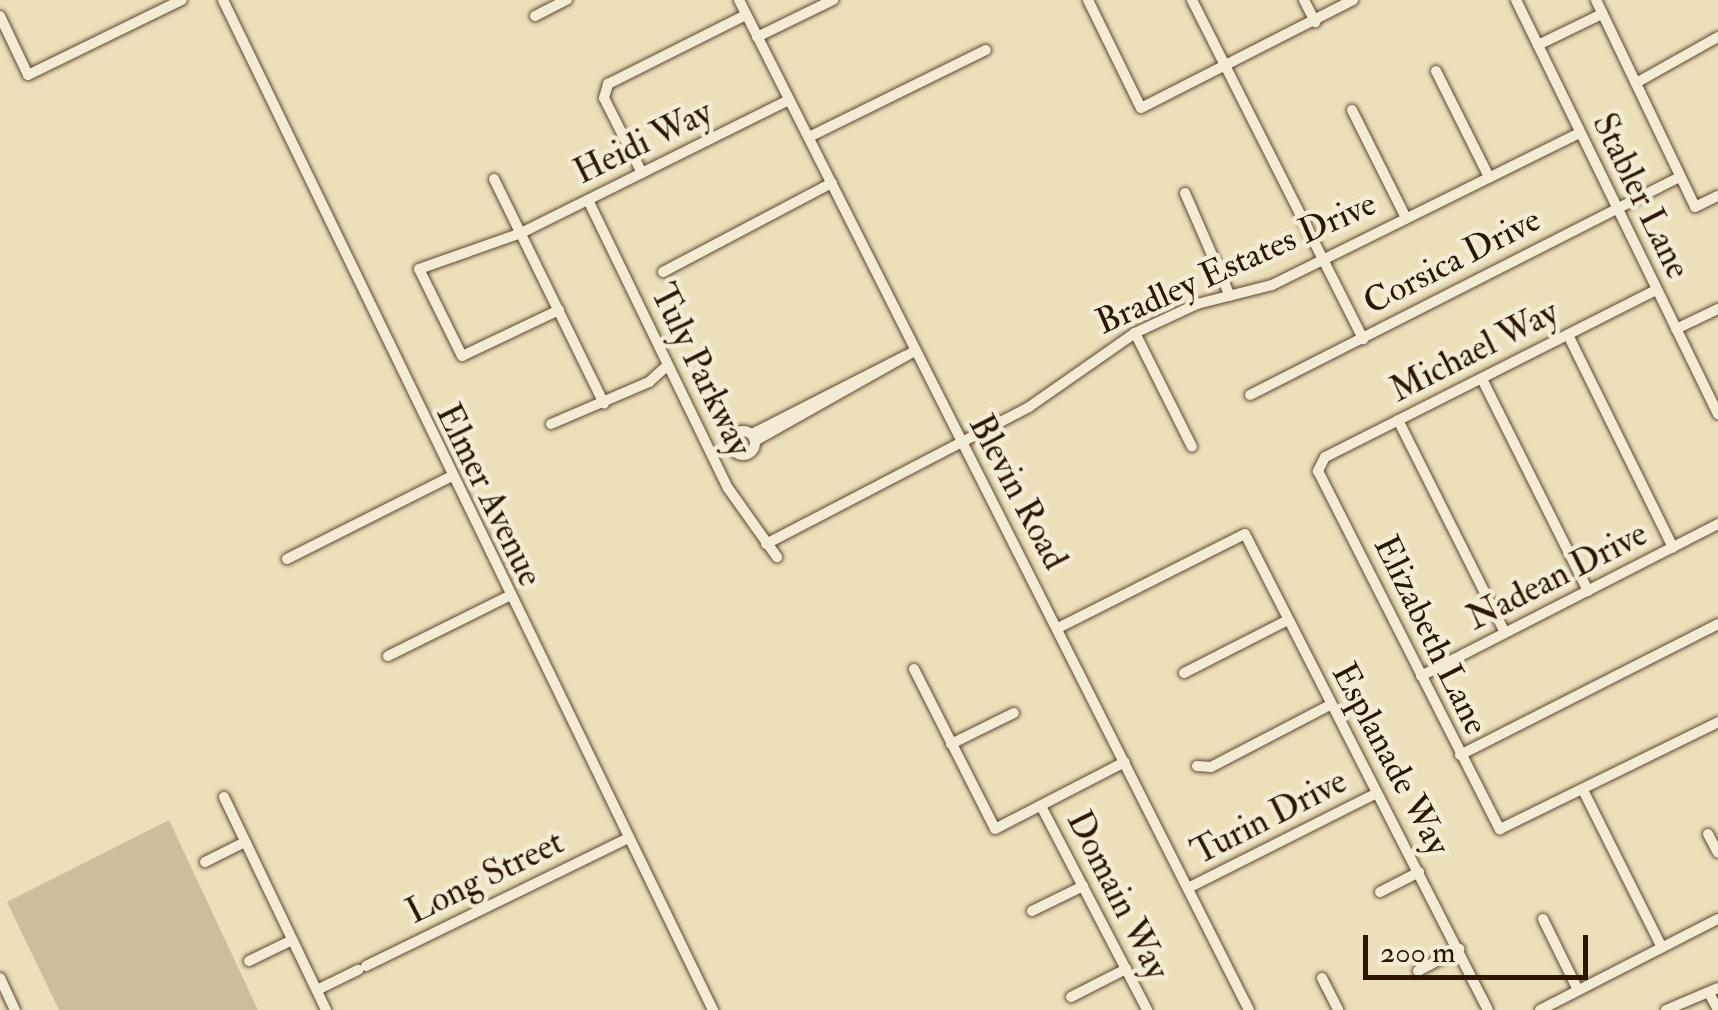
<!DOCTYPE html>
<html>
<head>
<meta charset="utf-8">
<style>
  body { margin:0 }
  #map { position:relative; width:1718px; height:1010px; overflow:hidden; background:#ece0bb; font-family:"IM FELL Double Pica",serif }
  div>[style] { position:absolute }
  .green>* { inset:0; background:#cbbe9b }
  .roads { filter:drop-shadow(0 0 2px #5c482f) drop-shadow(0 0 2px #5c482f) }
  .minor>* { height:10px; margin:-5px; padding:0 5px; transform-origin:5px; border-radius:5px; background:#f3ebd3 }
  .minor>.ring { margin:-5px; padding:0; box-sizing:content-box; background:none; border:10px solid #f3ebd3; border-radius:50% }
  span { translate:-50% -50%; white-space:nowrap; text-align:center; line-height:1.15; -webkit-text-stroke:9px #f3ebd3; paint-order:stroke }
  .street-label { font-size:35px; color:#2c1600 }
  .scale { position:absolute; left:1363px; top:935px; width:225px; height:45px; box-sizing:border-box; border:5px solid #2c1600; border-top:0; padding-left:12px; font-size:30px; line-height:35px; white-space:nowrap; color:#2c1600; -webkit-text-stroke:8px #f3ebd3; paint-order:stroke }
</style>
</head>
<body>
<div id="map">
  <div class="green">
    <i style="clip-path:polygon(169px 820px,258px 1010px,59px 1010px,7px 902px)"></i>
  </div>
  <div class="roads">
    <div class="minor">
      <i style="left:223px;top:0;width:1123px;rotate:64.12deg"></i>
      <i style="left:739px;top:0;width:1131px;rotate:63.21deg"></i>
      <i style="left:1088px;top:0;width:120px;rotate:63.9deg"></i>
      <i style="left:1141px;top:108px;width:238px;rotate:-27deg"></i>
      <i style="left:1192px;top:0;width:380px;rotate:63.2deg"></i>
      <i style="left:1304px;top:0;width:25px;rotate:63deg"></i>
      <i style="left:1516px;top:0;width:461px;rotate:64deg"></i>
      <i style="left:1596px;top:0;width:229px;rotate:64.4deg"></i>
      <i style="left:1695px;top:207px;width:25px;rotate:-26deg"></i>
      <i style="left:0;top:16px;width:65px;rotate:64.6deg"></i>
      <i style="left:28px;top:75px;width:171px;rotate:-26deg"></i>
      <i style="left:535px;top:16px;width:36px;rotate:-27deg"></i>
      <i style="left:757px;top:37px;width:85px;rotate:-26deg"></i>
      <i style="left:1538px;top:45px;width:71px;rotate:-25.8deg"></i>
      <i style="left:1436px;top:71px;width:119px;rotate:63.4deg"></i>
      <i style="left:1636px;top:83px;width:94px;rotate:-29.3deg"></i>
      <i style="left:1352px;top:110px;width:121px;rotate:63.4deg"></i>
      <i style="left:809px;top:137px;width:197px;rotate:-26.2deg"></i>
      <i style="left:642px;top:173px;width:84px;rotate:-116.9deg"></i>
      <i style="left:604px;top:98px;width:15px;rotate:-74deg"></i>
      <i style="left:608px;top:84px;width:154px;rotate:-26.6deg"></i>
      <i style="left:494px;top:179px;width:250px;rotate:63.9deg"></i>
      <i style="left:1185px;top:193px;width:112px;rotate:66.4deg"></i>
      <i style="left:588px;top:200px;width:320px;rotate:64.1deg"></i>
      <i style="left:728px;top:488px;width:85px;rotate:54.6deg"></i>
      <i style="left:663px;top:272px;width:191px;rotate:-27.8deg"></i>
      <i style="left:1656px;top:290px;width:371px;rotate:153.2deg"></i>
      <i style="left:1325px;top:457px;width:16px;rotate:117deg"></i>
      <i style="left:1318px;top:471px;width:402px;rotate:63.1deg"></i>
      <i style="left:1500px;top:829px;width:243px;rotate:-26.1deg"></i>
      <i style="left:559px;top:310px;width:107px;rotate:154.6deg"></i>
      <i style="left:462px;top:356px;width:97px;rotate:-116.3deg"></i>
      <i style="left:419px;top:269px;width:108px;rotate:-19.4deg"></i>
      <i style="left:521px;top:233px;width:299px;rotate:-26.4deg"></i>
      <i style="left:1676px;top:329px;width:47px;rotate:-25.5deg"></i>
      <i style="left:1135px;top:333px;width:127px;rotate:63.4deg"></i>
      <i style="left:1568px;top:335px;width:237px;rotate:63.7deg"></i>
      <i style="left:1482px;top:379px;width:237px;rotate:63.4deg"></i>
      <i style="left:1250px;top:395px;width:482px;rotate:-26.9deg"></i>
      <i style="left:1398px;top:420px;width:238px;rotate:63.3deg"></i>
      <i style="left:551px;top:424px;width:107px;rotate:-23.2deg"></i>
      <i style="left:649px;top:382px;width:25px;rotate:-42deg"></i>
      <i class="ring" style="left:731px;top:431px;width:14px;height:14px"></i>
      <i style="left:752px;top:434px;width:172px;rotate:-27deg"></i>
      <i style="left:755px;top:441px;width:184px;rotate:-29.4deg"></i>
      <i style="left:766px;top:544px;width:297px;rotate:-27.5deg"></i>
      <i style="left:1029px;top:407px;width:129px;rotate:-34.9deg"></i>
      <i style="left:1135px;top:333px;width:68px;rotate:-25.1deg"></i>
      <i style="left:1197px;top:304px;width:77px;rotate:-14.2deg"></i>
      <i style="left:1272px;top:285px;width:343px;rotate:-26.3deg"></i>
      <i style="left:287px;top:559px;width:182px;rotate:-26.7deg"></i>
      <i style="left:1058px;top:628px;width:209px;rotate:-26.7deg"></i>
      <i style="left:1245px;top:534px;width:534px;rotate:62.96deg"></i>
      <i style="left:388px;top:656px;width:133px;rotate:-26.4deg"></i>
      <i style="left:914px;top:669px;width:179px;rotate:63.1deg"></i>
      <i style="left:995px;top:829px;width:146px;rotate:-27.3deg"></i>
      <i style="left:1184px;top:673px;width:117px;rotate:-27deg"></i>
      <i style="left:1421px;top:676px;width:334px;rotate:-27.1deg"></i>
      <i style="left:951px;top:744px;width:70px;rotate:-26.2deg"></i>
      <i style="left:1460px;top:755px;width:289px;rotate:-26.9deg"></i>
      <i style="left:1197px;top:766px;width:14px;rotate:4deg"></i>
      <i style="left:1211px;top:767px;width:134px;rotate:-27.5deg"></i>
      <i style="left:1584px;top:792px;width:174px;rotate:63.4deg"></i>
      <i style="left:224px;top:797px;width:236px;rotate:64.4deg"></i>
      <i style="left:1041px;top:806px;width:230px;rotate:62.5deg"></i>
      <i style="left:1708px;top:834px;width:21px;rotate:62deg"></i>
      <i style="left:205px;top:862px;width:45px;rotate:-26.6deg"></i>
      <i style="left:1188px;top:888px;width:209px;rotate:-26.7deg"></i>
      <i style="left:1380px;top:892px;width:44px;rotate:-27.1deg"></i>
      <i style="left:1032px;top:911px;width:57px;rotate:-26.1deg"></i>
      <i style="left:1543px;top:919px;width:79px;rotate:63.8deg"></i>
      <i style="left:249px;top:961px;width:48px;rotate:-26deg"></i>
      <i style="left:366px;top:966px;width:292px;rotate:-26deg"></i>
      <i style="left:1418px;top:971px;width:47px;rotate:-28.2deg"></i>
      <i style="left:0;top:978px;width:35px;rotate:65deg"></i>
      <i style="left:1322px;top:978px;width:36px;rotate:63deg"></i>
      <i style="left:317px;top:990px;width:46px;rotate:-26deg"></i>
      <i style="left:1709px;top:993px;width:19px;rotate:62deg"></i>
      <i style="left:1071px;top:997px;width:62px;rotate:-27deg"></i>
      <i style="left:1540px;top:1010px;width:200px;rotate:-27.1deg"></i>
      <i style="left:1666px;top:1010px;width:56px;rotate:-22.9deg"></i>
    </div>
  </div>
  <div class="street-label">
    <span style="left:643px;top:142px;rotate:-26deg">Heidi Way</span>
    <span style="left:1641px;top:196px;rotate:64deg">Stabler Lane</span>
    <span style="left:1452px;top:261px;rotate:-27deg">Corsica Drive</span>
    <span style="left:1236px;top:263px;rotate:-24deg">Bradley Estates Drive</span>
    <span style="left:1474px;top:351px;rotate:-27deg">Michael Way</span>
    <span style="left:701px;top:370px;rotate:64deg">Tuly Parkway</span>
    <span style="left:1018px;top:492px;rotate:62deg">Blevin Road</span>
    <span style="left:489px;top:495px;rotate:64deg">Elmer Avenue</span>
    <span style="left:1557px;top:576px;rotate:-27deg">Nadean Drive</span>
    <span style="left:1431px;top:635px;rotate:64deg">Elizabeth Lane</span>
    <span style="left:1391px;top:759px;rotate:62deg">Esplanade Way</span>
    <span style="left:1269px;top:817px;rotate:-27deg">Turin Drive</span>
    <span style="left:485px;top:877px;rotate:-26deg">Long Street</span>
    <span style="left:1118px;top:895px;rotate:63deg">Domain Way</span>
  </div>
  <div class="scale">200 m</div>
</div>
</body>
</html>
